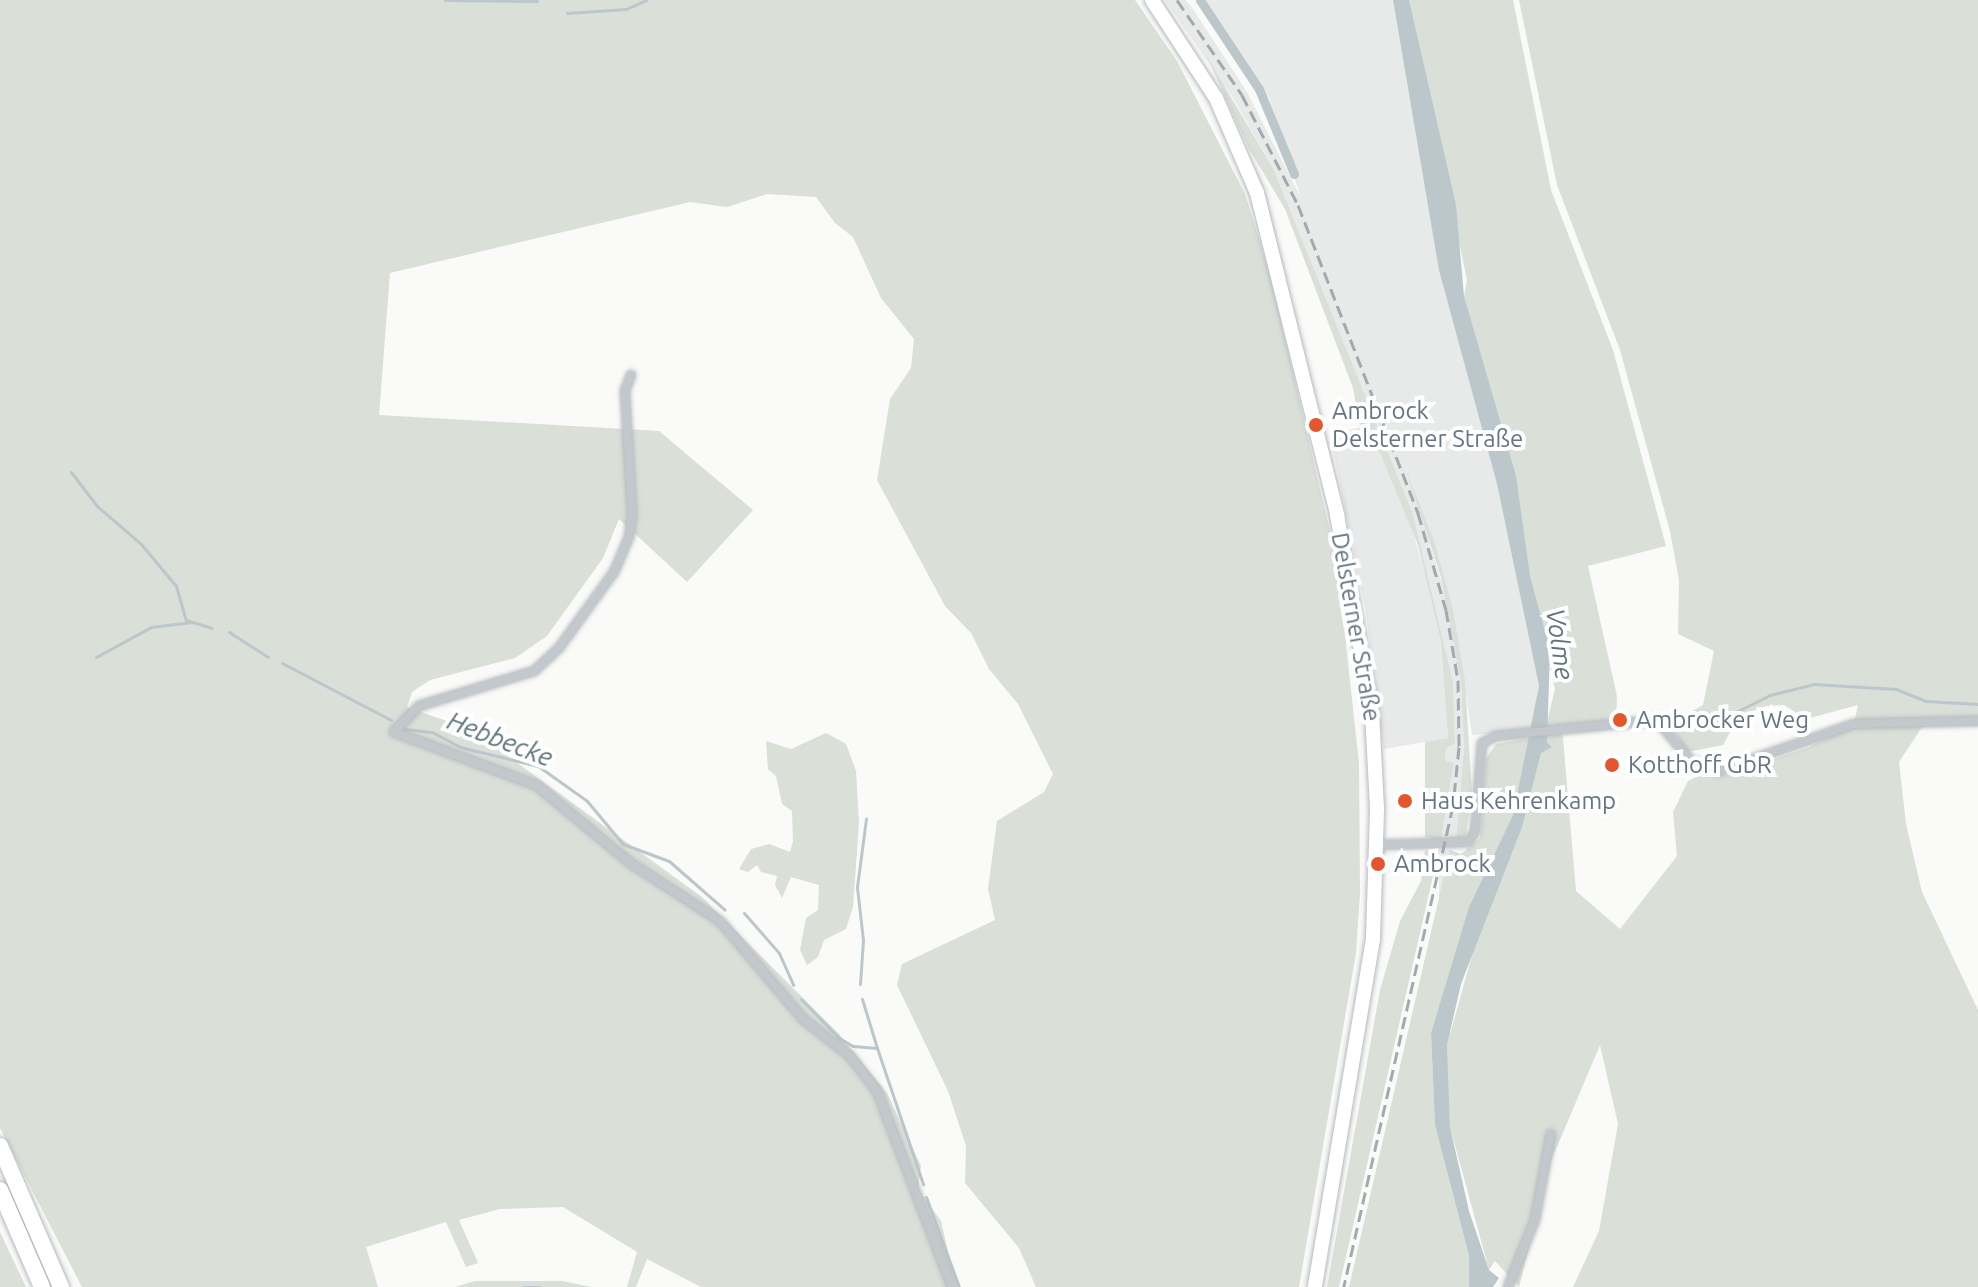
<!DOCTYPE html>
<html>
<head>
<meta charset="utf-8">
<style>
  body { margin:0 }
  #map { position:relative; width:1978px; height:1287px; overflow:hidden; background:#fafaf8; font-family:Ubuntu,sans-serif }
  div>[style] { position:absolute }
  .built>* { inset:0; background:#e8e9e9; transform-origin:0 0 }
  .green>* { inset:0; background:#dadfd7 }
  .water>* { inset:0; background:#bbc7cb }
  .stream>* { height:3px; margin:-1.5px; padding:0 1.5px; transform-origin:1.5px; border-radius:1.5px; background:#bbc7cb }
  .canal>* { height:9px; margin:-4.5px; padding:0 4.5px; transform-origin:4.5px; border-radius:4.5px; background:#bbc7cb }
  .roads { filter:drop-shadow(0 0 2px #b5babe) drop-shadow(0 0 2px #b5babe) }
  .minor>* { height:8px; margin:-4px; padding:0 4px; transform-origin:4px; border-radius:4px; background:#c3c8cc }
  .primary>* { height:14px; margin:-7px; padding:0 7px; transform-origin:7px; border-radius:7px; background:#fff }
  .motorway>* { height:16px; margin:-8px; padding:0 8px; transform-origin:8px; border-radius:8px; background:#fff }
  .rail>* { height:3px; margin-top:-1.5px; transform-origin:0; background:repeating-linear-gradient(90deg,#a2aab0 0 12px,transparent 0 18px) }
  .dots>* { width:22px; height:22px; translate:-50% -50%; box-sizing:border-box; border:4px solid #fff; border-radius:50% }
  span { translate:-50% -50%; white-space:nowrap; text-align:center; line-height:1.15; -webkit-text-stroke:8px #fff; paint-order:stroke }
  .poi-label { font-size:24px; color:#657683 }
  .left { translate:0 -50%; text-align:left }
  .street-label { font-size:24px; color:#657683 }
  .water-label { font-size:26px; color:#60757c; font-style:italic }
</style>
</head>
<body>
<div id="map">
  <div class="built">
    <i style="clip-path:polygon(1165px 0,1185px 0,1191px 6px,1247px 92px,1301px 198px,1269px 98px,1203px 0,1393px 0,1440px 271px,1497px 484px,1539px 686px,1533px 730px,1472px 735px,1453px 609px,1435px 543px,1412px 486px,1450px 609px,1461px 682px,1464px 748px,1456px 840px,1441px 840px,1454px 764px,1445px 761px,1446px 748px,1455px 744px,1453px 682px,1413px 514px,1274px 170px,1233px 98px)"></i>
    <i style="clip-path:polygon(1369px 425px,1408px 515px,1427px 580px,1441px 642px,1448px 738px,1384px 749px,1365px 607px,1330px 435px)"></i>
    <i style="left:1439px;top:850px;width:11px;height:448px"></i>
  </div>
  <div class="green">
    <i style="clip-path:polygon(0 0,1135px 0,1177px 61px,1245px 194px,1270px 274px,1337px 562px,1359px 763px,1360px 893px,1356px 953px,1299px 1287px,1036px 1287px,1019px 1248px,965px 1183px,966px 1146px,948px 1091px,897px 985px,902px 964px,995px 920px,988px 889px,997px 821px,1044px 792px,1053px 774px,1018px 704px,989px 669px,971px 633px,945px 606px,877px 480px,890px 399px,911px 368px,914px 339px,881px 298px,853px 237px,835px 223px,816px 197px,767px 194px,727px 207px,690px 202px,390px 273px,379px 415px,659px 431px,753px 510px,687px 582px,619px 519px,603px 558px,547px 636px,515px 658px,430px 680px,412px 692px,407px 707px,472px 730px,702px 897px,839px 1034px,887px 1093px,921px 1166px,918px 1189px,941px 1221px,956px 1287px,701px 1287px,647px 1259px,636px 1287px,627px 1287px,637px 1252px,563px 1207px,500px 1209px,459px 1220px,478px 1263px,466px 1267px,446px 1222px,366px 1247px,378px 1287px,82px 1287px,0 1128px)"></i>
    <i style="clip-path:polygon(1409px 0,1513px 0,1551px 190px,1613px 350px,1666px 546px,1588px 566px,1617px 696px,1616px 721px,1562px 727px,1576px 891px,1620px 929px,1677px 856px,1673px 812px,1688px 781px,1703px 774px,1729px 775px,1809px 747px,1854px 724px,1858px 705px,1806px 719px,1784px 705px,1766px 706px,1739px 716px,1723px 745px,1687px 752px,1670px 724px,1703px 705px,1714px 651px,1678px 634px,1679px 580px,1670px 531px,1620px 350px,1557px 185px,1519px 0,1978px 0,1978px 726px,1924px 724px,1899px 762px,1906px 824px,1922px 892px,1978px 1010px,1978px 1287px,1573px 1287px,1599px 1231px,1618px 1124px,1600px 1045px,1551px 1161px,1519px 1287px,1495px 1261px,1489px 1270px,1450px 1127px,1447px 1045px,1478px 934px,1521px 828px,1555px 689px,1464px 296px,1467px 280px)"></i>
    <i style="clip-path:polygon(1206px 55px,1274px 170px,1413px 514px,1453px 682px,1455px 744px,1446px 748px,1445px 761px,1454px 763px,1441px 840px,1425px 837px,1425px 742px,1448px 738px,1441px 642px,1418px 545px,1369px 426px,1360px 427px,1353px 388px,1285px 209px,1249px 149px)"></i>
    <i style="clip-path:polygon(1406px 470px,1435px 543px,1453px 609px,1465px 681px,1472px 793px,1466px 835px,1456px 840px,1464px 748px,1461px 682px,1441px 577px)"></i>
    <i style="clip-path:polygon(826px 733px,846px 744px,856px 771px,859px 823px,853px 907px,846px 929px,824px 940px,818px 957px,807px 965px,800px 950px,806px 918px,818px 910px,819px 885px,791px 877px,782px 898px,775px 885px,777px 876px,761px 872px,757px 865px,748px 872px,739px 869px,751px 849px,769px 844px,790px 852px,793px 841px,792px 811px,782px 804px,776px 776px,768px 769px,766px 741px,791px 749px)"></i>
    <i style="clip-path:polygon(1530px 738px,1513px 815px,1469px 908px,1431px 1033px,1435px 1125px,1469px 1256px,1469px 1287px,1349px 1287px,1450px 850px,1461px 854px,1480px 838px,1486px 759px,1496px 744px)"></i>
    <i style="clip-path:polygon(1425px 850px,1439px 850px,1339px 1287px,1327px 1287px,1380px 990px,1400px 921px,1421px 881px)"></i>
    <i style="clip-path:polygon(0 1232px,26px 1287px,0 1287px)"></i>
    <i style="clip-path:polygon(475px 1281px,562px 1281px,591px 1287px,455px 1287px)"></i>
  </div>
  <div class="water">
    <i style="clip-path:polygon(1393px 0,1409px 0,1456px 205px,1464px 296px,1516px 476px,1530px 576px,1550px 650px,1547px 743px,1552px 747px,1541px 753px,1522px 827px,1461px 984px,1447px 1045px,1450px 1127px,1469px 1211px,1489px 1270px,1499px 1278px,1493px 1287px,1469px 1287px,1469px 1256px,1435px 1125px,1431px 1033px,1469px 907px,1513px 815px,1539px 686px,1497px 484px,1439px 270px)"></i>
  </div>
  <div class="stream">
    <i style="left:445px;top:0;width:92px;rotate:0.6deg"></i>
    <i style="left:567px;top:13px;width:59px;rotate:-3.9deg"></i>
    <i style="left:626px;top:9px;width:22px;rotate:-24deg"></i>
    <i style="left:71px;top:472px;width:43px;rotate:52.6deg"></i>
    <i style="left:97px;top:506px;width:58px;rotate:40.8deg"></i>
    <i style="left:141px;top:544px;width:55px;rotate:50.2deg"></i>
    <i style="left:176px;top:586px;width:35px;rotate:74deg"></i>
    <i style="left:186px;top:620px;width:27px;rotate:17deg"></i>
    <i style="left:229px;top:632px;width:46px;rotate:32.7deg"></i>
    <i style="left:96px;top:657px;width:63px;rotate:-28.6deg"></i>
    <i style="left:151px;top:627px;width:39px;rotate:-7deg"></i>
    <i style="left:282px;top:663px;width:123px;rotate:27.6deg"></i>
    <i style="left:406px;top:729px;width:26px;rotate:7deg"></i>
    <i style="left:432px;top:732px;width:32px;rotate:28deg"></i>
    <i style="left:460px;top:747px;width:80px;rotate:13.7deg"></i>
    <i style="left:538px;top:766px;width:60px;rotate:35.5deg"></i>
    <i style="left:587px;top:801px;width:56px;rotate:50.1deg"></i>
    <i style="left:623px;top:844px;width:49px;rotate:20.3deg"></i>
    <i style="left:669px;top:861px;width:74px;rotate:41.2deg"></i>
    <i style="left:1702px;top:729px;width:76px;rotate:-26.6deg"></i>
    <i style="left:1770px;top:695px;width:45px;rotate:-14deg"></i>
    <i style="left:1814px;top:684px;width:82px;rotate:3.5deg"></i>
    <i style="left:1896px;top:689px;width:32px;rotate:22deg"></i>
    <i style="left:1926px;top:701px;width:52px;rotate:3.3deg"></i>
    <i style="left:744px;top:913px;width:53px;rotate:48.8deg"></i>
    <i style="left:779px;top:953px;width:35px;rotate:66deg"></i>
    <i style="left:860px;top:984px;width:44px;rotate:-86.1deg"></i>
    <i style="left:863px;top:940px;width:53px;rotate:-96.5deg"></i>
    <i style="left:857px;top:887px;width:69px;rotate:-82.5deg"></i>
    <i style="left:801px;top:999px;width:54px;rotate:45.7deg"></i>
    <i style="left:839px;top:1038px;width:16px;rotate:30deg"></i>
    <i style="left:853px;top:1046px;width:24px;rotate:5deg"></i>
    <i style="left:877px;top:1048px;width:144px;rotate:71.3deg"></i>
    <i style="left:862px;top:999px;width:51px;rotate:73deg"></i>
    <i style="left:926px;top:1197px;width:96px;rotate:69.9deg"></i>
    <i style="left:524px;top:1287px;width:15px"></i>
  </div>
  <div class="canal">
    <i style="left:1200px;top:0;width:107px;rotate:56.5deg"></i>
    <i style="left:1259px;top:89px;width:92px;rotate:67.6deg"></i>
  </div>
  <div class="roads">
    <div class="minor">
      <i style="left:631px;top:375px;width:17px;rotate:111deg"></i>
      <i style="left:625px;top:391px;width:123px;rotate:86.7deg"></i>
      <i style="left:632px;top:514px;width:23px;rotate:97deg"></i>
      <i style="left:629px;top:537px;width:38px;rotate:113deg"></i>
      <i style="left:614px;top:572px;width:94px;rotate:125.9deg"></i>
      <i style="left:559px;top:648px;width:34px;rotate:137deg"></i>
      <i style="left:534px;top:671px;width:120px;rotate:163.1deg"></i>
      <i style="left:419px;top:706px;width:36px;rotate:134deg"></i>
      <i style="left:394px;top:732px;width:152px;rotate:20.5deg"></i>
      <i style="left:536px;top:785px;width:121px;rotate:39.6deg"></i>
      <i style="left:629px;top:862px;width:108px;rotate:33deg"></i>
      <i style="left:720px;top:921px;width:128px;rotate:49.7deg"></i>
      <i style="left:803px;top:1019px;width:60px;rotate:38.2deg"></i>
      <i style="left:850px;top:1056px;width:44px;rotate:52.4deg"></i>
      <i style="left:877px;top:1091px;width:210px;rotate:69.1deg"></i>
      <i style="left:1378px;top:845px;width:90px;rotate:-1.9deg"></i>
      <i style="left:1468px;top:842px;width:12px;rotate:-55deg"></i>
      <i style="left:1475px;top:832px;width:89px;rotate:-85.5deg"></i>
      <i style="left:1482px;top:743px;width:16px;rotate:-27deg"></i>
      <i style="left:1496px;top:736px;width:162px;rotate:-5.7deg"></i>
      <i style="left:1657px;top:720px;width:53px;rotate:50.3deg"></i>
      <i style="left:1691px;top:761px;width:30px;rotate:20deg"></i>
      <i style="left:1719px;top:771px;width:143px;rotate:-19.2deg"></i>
      <i style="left:1854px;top:724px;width:124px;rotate:-1.4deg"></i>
      <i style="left:1508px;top:1287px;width:72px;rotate:-68.1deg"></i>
      <i style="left:1535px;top:1220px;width:87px;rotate:-79.5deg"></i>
    </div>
    <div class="primary">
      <i style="left:1152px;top:0;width:117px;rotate:56.9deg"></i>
      <i style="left:1216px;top:98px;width:103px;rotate:66.7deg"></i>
      <i style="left:1257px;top:193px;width:332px;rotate:76deg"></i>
      <i style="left:1337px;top:515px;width:201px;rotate:80deg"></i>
      <i style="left:1372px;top:713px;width:97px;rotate:87deg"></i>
      <i style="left:1377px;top:810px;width:129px;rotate:91.8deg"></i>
      <i style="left:1373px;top:939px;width:353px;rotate:99.5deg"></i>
    </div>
    <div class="motorway">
      <i style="left:0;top:1146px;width:154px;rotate:66.6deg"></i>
      <i style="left:0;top:1190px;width:106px;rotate:66.6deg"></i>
    </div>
  </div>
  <div class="rail">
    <i style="left:1177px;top:0;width:115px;rotate:55.6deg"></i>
    <i style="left:1242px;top:95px;width:123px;rotate:63deg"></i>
    <i style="left:1298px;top:205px;width:331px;rotate:68.7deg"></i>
    <i style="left:1418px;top:513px;width:101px;rotate:73.9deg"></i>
    <i style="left:1446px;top:610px;width:71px;rotate:80.3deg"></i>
    <i style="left:1458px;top:680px;width:67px;rotate:89.1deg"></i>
    <i style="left:1459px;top:747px;width:59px;rotate:95.8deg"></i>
    <i style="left:1453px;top:806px;width:493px;rotate:102.8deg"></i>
  </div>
  <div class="dots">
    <i style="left:1316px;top:425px;background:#e4572e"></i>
    <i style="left:1620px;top:720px;background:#e4572e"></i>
    <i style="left:1612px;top:765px;background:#e4572e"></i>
    <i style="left:1405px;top:801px;background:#e4572e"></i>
    <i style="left:1378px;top:864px;background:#e4572e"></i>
  </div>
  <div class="poi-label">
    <span class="left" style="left:1332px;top:425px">Ambrock<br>Delsterner Straße</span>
    <span class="left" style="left:1636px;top:720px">Ambrocker Weg</span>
    <span class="left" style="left:1628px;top:765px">Kotthoff GbR</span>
    <span class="left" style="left:1421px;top:801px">Haus Kehrenkamp</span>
    <span class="left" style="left:1394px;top:864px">Ambrock</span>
  </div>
  <div class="street-label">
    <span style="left:1356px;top:627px;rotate:80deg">Delsterner Straße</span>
  </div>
  <div class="water-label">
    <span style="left:1560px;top:644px;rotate:82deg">Volme</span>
    <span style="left:500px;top:739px;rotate:21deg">Hebbecke</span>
  </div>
</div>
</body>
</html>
